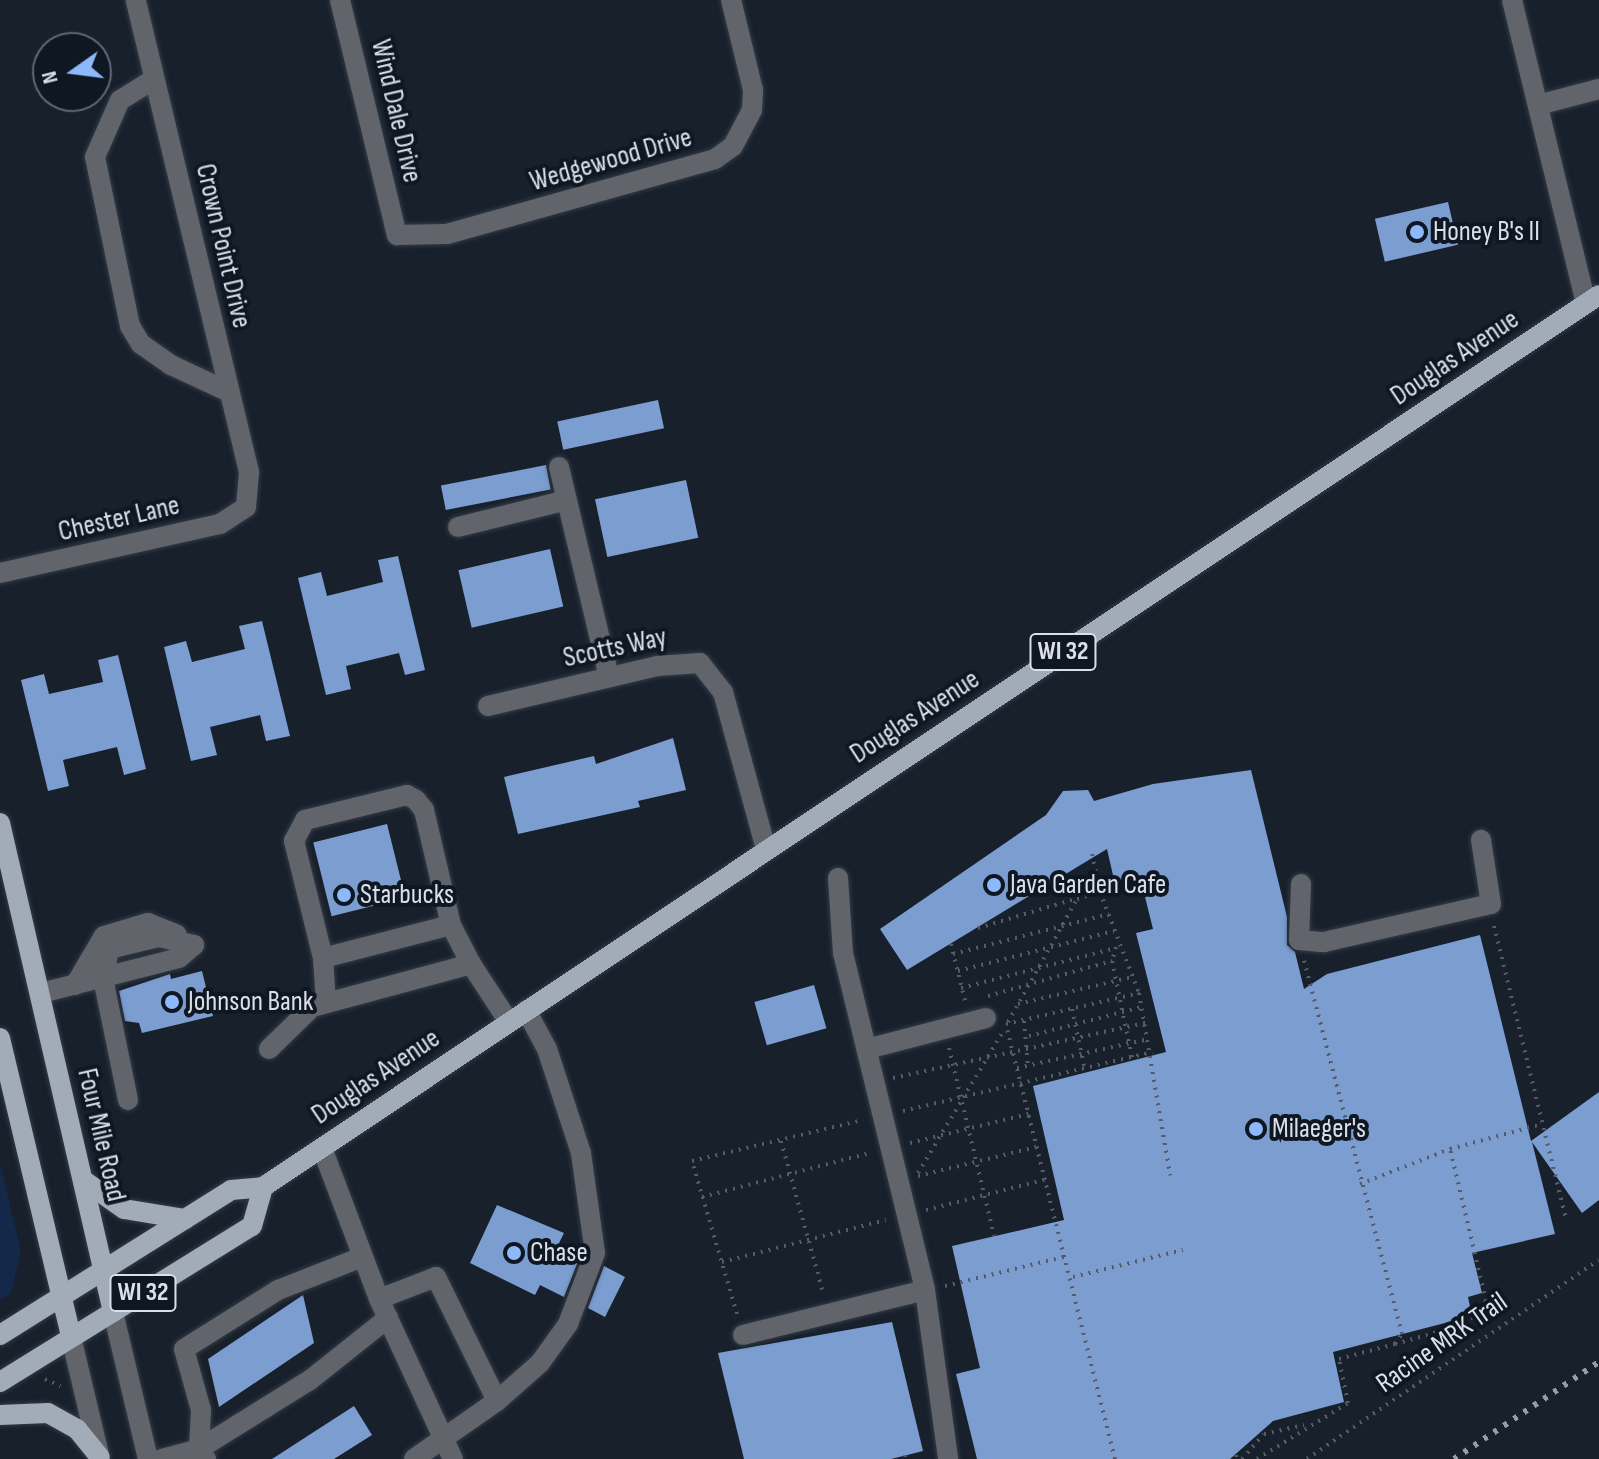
<!DOCTYPE html>
<html>
<head>
<meta charset="utf-8">
<style>
  body { margin:0 }
  #map { position:relative; width:1599px; height:1459px; overflow:hidden; background:#18202c; font-family:"Sofia Sans Condensed",sans-serif }
  div>[style] { position:absolute }
  .green>* { inset:0; background:#14294a }
  .building>* { inset:0; background:#7b9dd0; transform-origin:0 0 }
  .path>* { height:4px; margin-top:-2px; transform-origin:0; background:repeating-linear-gradient(90deg,#555c67 0 2px,transparent 0 8px) }
  .roads { filter:drop-shadow(0 0 2px #333b46) drop-shadow(0 0 2px #333b46) }
  .minor>* { height:20px; margin:-10px; padding:0 10px; transform-origin:10px; border-radius:10px; background:#61656b }
  .major>* { height:20px; margin:-10px; padding:0 10px; transform-origin:10px; border-radius:10px; background:#a2abb8 }
  .rail>* { height:6px; margin-top:-3px; transform-origin:0; background:repeating-linear-gradient(90deg,#979da7 0 4px,transparent 0 12px) }
  .dots>* { width:22px; height:22px; translate:-50% -50%; box-sizing:border-box; border:4px solid #0f1722; border-radius:50% }
  span { translate:-50% -50%; white-space:nowrap; text-align:center; line-height:1.15; -webkit-text-stroke:8px #0f1722; paint-order:stroke }
  .shield-label span { padding:2px 6px; background:#0f1722; border:2px solid; border-radius:6px; -webkit-text-stroke-width:0 }
  .shield-label { font-size:26px; color:#dbe0e8; font-weight:700 }
  .street-label { font-size:28px; color:#dbe0e8 }
  .poi-label { font-size:28px; color:#dbe0e8 }
  .left { translate:0 -50%; text-align:left }
  .north { position:absolute; left:32px; top:32px; width:80px; height:80px; box-sizing:border-box; background:#0f1722; border:2px solid #616771; border-radius:50%; rotate:256deg; font-size:22px; font-weight:700; line-height:32px; text-align:center; color:#dbe0e8 }
  .north::after { content:''; display:block; margin:auto; width:28px; height:36px; background:#8db9fc; clip-path:polygon(50% 0,100% 100%,50% 72%,0 100%) }
</style>
</head>
<body>
<div id="map">
  <div class="green">
    <i style="clip-path:polygon(0 1164px,21px 1251px,11px 1293px,0 1300px)"></i>
  </div>
  <div class="building">
    <i style="left:1448px;top:202px;width:44px;height:75px;rotate:77deg"></i>
    <i style="left:658px;top:400px;width:29px;height:103px;rotate:78deg"></i>
    <i style="left:546px;top:465px;width:25px;height:107px;rotate:79deg"></i>
    <i style="left:686px;top:480px;width:59px;height:93px;rotate:78deg"></i>
    <i style="left:550px;top:549px;width:59px;height:94px;rotate:77deg"></i>
    <i style="clip-path:polygon(398px 556px,425px 670px,405px 675px,399px 653px,346px 666px,351px 689px,326px 695px,298px 578px,321px 572px,327px 596px,383px 582px,378px 560px)"></i>
    <i style="clip-path:polygon(262px 621px,290px 736px,266px 741px,260px 715px,210px 727px,217px 755px,191px 761px,164px 647px,186px 641px,192px 662px,245px 649px,239px 626px)"></i>
    <i style="clip-path:polygon(118px 655px,146px 769px,124px 775px,117px 747px,63px 760px,69px 786px,48px 791px,21px 680px,44px 674px,49px 694px,103px 682px,98px 660px)"></i>
    <i style="clip-path:polygon(673px 738px,686px 790px,638px 801px,640px 807px,518px 834px,504px 777px,594px 756px,596px 764px)"></i>
    <i style="clip-path:polygon(1251px 770px,1287px 917px,1287px 945px,1295px 952px,1304px 989px,1327px 974px,1480px 935px,1531px 1141px,1599px 1092px,1599px 1200px,1582px 1213px,1532px 1142px,1555px 1234px,1472px 1253px,1482px 1293px,1468px 1297px,1472px 1316px,1333px 1352px,1344px 1402px,1273px 1421px,1230px 1459px,977px 1459px,956px 1374px,980px 1368px,952px 1246px,1064px 1220px,1033px 1086px,1166px 1052px,1136px 933px,1153px 929px,1140px 877px,1115px 884px,1107px 849px,907px 970px,880px 929px,1046px 815px,1063px 791px,1088px 790px,1094px 801px,1153px 784px)"></i>
    <i style="left:387px;top:824px;width:76px;height:76px;rotate:76deg"></i>
    <i style="clip-path:polygon(202px 971px,213px 1016px,142px 1033px,139px 1023px,125px 1021px,119px 991px,170px 974px,171px 979px)"></i>
    <i style="left:814px;top:985px;width:45px;height:62px;rotate:74deg"></i>
    <i style="clip-path:polygon(497px 1205px,564px 1233px,559px 1243px,581px 1254px,564px 1297px,540px 1285px,535px 1295px,470px 1263px)"></i>
    <i style="clip-path:polygon(604px 1266px,625px 1277px,605px 1317px,588px 1308px)"></i>
    <i style="clip-path:polygon(303px 1295px,314px 1343px,219px 1407px,208px 1359px)"></i>
    <i style="clip-path:polygon(892px 1322px,923px 1451px,891px 1459px,744px 1459px,718px 1353px)"></i>
    <i style="clip-path:polygon(354px 1406px,372px 1435px,334px 1459px,272px 1459px)"></i>
  </div>
  <div class="path">
    <i style="left:1092px;top:854px;width:39px;rotate:78deg"></i>
    <i style="left:1494px;top:926px;width:302px;rotate:76.2deg"></i>
    <i style="left:978px;top:928px;width:101px;rotate:-16.6deg"></i>
    <i style="left:951px;top:944px;width:59px;rotate:76.2deg"></i>
    <i style="left:1116px;top:947px;width:15px;rotate:106deg"></i>
    <i style="left:1112px;top:961px;width:99px;rotate:78.3deg"></i>
    <i style="left:953px;top:954px;width:161px;rotate:-14.4deg"></i>
    <i style="left:958px;top:971px;width:161px;rotate:-14.4deg"></i>
    <i style="left:961px;top:988px;width:160px;rotate:-14.5deg"></i>
    <i style="left:988px;top:996px;width:129px;rotate:-15.8deg"></i>
    <i style="left:1018px;top:1004px;width:117px;rotate:-13.3deg"></i>
    <i style="left:1072px;top:1009px;width:62px;rotate:78deg"></i>
    <i style="left:1024px;top:1021px;width:45px;rotate:84.9deg"></i>
    <i style="left:1008px;top:1022px;width:141px;rotate:-60.7deg"></i>
    <i style="left:1077px;top:899px;width:24px;rotate:-17deg"></i>
    <i style="left:1100px;top:892px;width:108px;rotate:68.9deg"></i>
    <i style="left:1029px;top:1036px;width:117px;rotate:-14.4deg"></i>
    <i style="left:949px;top:1048px;width:193px;rotate:76.5deg"></i>
    <i style="left:1017px;top:1068px;width:135px;rotate:-12.4deg"></i>
    <i style="left:893px;top:1078px;width:259px;rotate:-12.3deg"></i>
    <i style="left:903px;top:1111px;width:256px;rotate:-13.3deg"></i>
    <i style="left:781px;top:1141px;width:157px;rotate:74.5deg"></i>
    <i style="left:910px;top:1143px;width:126px;rotate:-13.8deg"></i>
    <i style="left:918px;top:1173px;width:163px;rotate:-59deg"></i>
    <i style="left:918px;top:1176px;width:126px;rotate:-13.8deg"></i>
    <i style="left:1360px;top:1184px;width:97px;rotate:-21.3deg"></i>
    <i style="left:1450px;top:1149px;width:95px;rotate:-15.2deg"></i>
    <i style="left:702px;top:1197px;width:174px;rotate:-14.7deg"></i>
    <i style="left:926px;top:1210px;width:126px;rotate:-14.3deg"></i>
    <i style="left:722px;top:1262px;width:169px;rotate:-14.4deg"></i>
    <i style="left:1073px;top:1277px;width:113px;rotate:-13.8deg"></i>
    <i style="left:945px;top:1286px;width:126px;rotate:-13.8deg"></i>
    <i style="left:737px;top:1314px;width:159px;rotate:-106.4deg"></i>
    <i style="left:692px;top:1161px;width:176px;rotate:-13.5deg"></i>
    <i style="left:1395px;top:1344px;width:56px;rotate:-15.5deg"></i>
    <i style="left:1449px;top:1329px;width:30px;rotate:-26deg"></i>
    <i style="left:1476px;top:1316px;width:18px;rotate:-56deg"></i>
    <i style="left:1486px;top:1301px;width:156px;rotate:-103.3deg"></i>
    <i style="left:45px;top:1379px;width:17px;rotate:25deg"></i>
    <i style="left:905px;top:1455px;width:4px;rotate:76deg"></i>
    <i style="left:1236px;top:1455px;width:4px;rotate:76deg"></i>
    <i style="left:1115px;top:1459px;width:448px;rotate:-104.1deg"></i>
    <i style="left:1006px;top:1024px;width:137px;rotate:-13.1deg"></i>
    <i style="left:1139px;top:993px;width:185px;rotate:80.3deg"></i>
    <i style="left:1242px;top:1459px;width:33px;rotate:-49deg"></i>
    <i style="left:1264px;top:1434px;width:41px;rotate:-12.7deg"></i>
    <i style="left:1257px;top:1459px;width:107px;rotate:-31.6deg"></i>
    <i style="left:1348px;top:1403px;width:45px;rotate:-101.6deg"></i>
    <i style="left:1339px;top:1359px;width:58px;rotate:-15deg"></i>
    <i style="left:1395px;top:1344px;width:12px;rotate:-55deg"></i>
    <i style="left:1402px;top:1334px;width:387px;rotate:-104.7deg"></i>
    <i style="left:1307px;top:1459px;width:353px;rotate:-34.3deg"></i>
  </div>
  <div class="roads">
    <div class="minor">
      <i style="left:340px;top:0;width:242px;rotate:76.4deg"></i>
      <i style="left:397px;top:235px;width:50px;rotate:-1.1deg"></i>
      <i style="left:447px;top:234px;width:278px;rotate:-15.6deg"></i>
      <i style="left:715px;top:159px;width:22px;rotate:-36deg"></i>
      <i style="left:733px;top:146px;width:41px;rotate:-62.2deg"></i>
      <i style="left:752px;top:110px;width:20px;rotate:-87deg"></i>
      <i style="left:753px;top:90px;width:93px;rotate:-103.7deg"></i>
      <i style="left:1512px;top:0;width:312px;rotate:76.3deg"></i>
      <i style="left:154px;top:79px;width:40px;rotate:148deg"></i>
      <i style="left:120px;top:100px;width:62px;rotate:113.7deg"></i>
      <i style="left:95px;top:157px;width:173px;rotate:78.3deg"></i>
      <i style="left:130px;top:326px;width:21px;rotate:59deg"></i>
      <i style="left:141px;top:344px;width:37px;rotate:35deg"></i>
      <i style="left:171px;top:365px;width:64px;rotate:25deg"></i>
      <i style="left:1538px;top:105px;width:63px;rotate:-14.7deg"></i>
      <i style="left:559px;top:467px;width:216px;rotate:76.6deg"></i>
      <i style="left:458px;top:527px;width:112px;rotate:-13.9deg"></i>
      <i style="left:0;top:573px;width:225px;rotate:-12.6deg"></i>
      <i style="left:220px;top:524px;width:31px;rotate:-33deg"></i>
      <i style="left:246px;top:507px;width:35px;rotate:-85deg"></i>
      <i style="left:249px;top:472px;width:485px;rotate:-103.5deg"></i>
      <i style="left:488px;top:706px;width:174px;rotate:-13.3deg"></i>
      <i style="left:657px;top:666px;width:43px;rotate:-4deg"></i>
      <i style="left:700px;top:663px;width:37px;rotate:52deg"></i>
      <i style="left:723px;top:692px;width:163px;rotate:74.7deg"></i>
      <i style="left:838px;top:878px;width:75px;rotate:86.2deg"></i>
      <i style="left:843px;top:953px;width:347px;rotate:76.3deg"></i>
      <i style="left:925px;top:1290px;width:171px;rotate:82.2deg"></i>
      <i style="left:1301px;top:884px;width:56px;rotate:92deg"></i>
      <i style="left:1299px;top:940px;width:25px;rotate:5deg"></i>
      <i style="left:1324px;top:942px;width:171px;rotate:-12.8deg"></i>
      <i style="left:1491px;top:904px;width:65px;rotate:-98.9deg"></i>
      <i style="left:323px;top:958px;width:132px;rotate:-14.5deg"></i>
      <i style="left:451px;top:925px;width:44px;rotate:62.9deg"></i>
      <i style="left:75px;top:985px;width:57px;rotate:-59.4deg"></i>
      <i style="left:104px;top:936px;width:46px;rotate:-16.5deg"></i>
      <i style="left:148px;top:923px;width:31px;rotate:22deg"></i>
      <i style="left:41px;top:993px;width:142px;rotate:-14.2deg"></i>
      <i style="left:179px;top:958px;width:20px;rotate:-41deg"></i>
      <i style="left:326px;top:1003px;width:45px;rotate:-93.8deg"></i>
      <i style="left:323px;top:958px;width:121px;rotate:-103.9deg"></i>
      <i style="left:294px;top:841px;width:24px;rotate:-62deg"></i>
      <i style="left:305px;top:820px;width:105px;rotate:-13.8deg"></i>
      <i style="left:407px;top:795px;width:10px;rotate:29deg"></i>
      <i style="left:416px;top:800px;width:13px;rotate:51deg"></i>
      <i style="left:424px;top:810px;width:118px;rotate:76.8deg"></i>
      <i style="left:269px;top:1049px;width:60px;rotate:-44.3deg"></i>
      <i style="left:312px;top:1007px;width:165px;rotate:-15.1deg"></i>
      <i style="left:471px;top:964px;width:69px;rotate:56.8deg"></i>
      <i style="left:867px;top:1049px;width:123px;rotate:-14.6deg"></i>
      <i style="left:128px;top:1100px;width:125px;rotate:-101.6deg"></i>
      <i style="left:103px;top:978px;width:30px;rotate:-78deg"></i>
      <i style="left:109px;top:949px;width:51px;rotate:-13.5deg"></i>
      <i style="left:159px;top:937px;width:36px;rotate:13deg"></i>
      <i style="left:322px;top:1148px;width:161px;rotate:69.3deg"></i>
      <i style="left:379px;top:1299px;width:176px;rotate:65.2deg"></i>
      <i style="left:379px;top:1299px;width:61px;rotate:-21.1deg"></i>
      <i style="left:436px;top:1277px;width:138px;rotate:63.8deg"></i>
      <i style="left:497px;top:1401px;width:101px;rotate:145.1deg"></i>
      <i style="left:113px;top:1312px;width:151px;rotate:76.6deg"></i>
      <i style="left:743px;top:1335px;width:187px;rotate:-13.9deg"></i>
      <i style="left:71px;top:1337px;width:125px;rotate:76.6deg"></i>
      <i style="left:497px;top:1401px;width:57px;rotate:-41.5deg"></i>
      <i style="left:540px;top:1363px;width:48px;rotate:-54.3deg"></i>
      <i style="left:568px;top:1324px;width:76px;rotate:-69.2deg"></i>
      <i style="left:595px;top:1253px;width:101px;rotate:-98deg"></i>
      <i style="left:581px;top:1153px;width:109px;rotate:-108.1deg"></i>
      <i style="left:547px;top:1049px;width:44px;rotate:-118.3deg"></i>
      <i style="left:162px;top:1459px;width:38px;rotate:-15deg"></i>
      <i style="left:199px;top:1449px;width:131px;rotate:-31.9deg"></i>
      <i style="left:310px;top:1380px;width:100px;rotate:-38.5deg"></i>
      <i style="left:206px;top:1459px;width:12px;rotate:-125deg"></i>
      <i style="left:199px;top:1449px;width:39px;rotate:-87deg"></i>
      <i style="left:201px;top:1410px;width:63px;rotate:-105.6deg"></i>
      <i style="left:184px;top:1349px;width:111px;rotate:-32.1deg"></i>
      <i style="left:278px;top:1290px;width:90px;rotate:-21.4deg"></i>
    </div>
    <div class="major">
      <i style="left:0;top:823px;width:502px;rotate:76.99deg"></i>
      <i style="left:0;top:1038px;width:307px;rotate:76.6deg"></i>
      <i style="left:83px;top:1180px;width:50px;rotate:35.3deg"></i>
      <i style="left:124px;top:1209px;width:62px;rotate:9.3deg"></i>
      <i style="left:0;top:1335px;width:273px;rotate:-32.1deg"></i>
      <i style="left:231px;top:1190px;width:32px;rotate:-5deg"></i>
      <i style="left:263px;top:1187px;width:1606px;rotate:-33.73deg"></i>
      <i style="left:0;top:1382px;width:296px;rotate:-31.8deg"></i>
      <i style="left:252px;top:1226px;width:41px;rotate:-74.2deg"></i>
      <i style="left:0;top:1415px;width:48px;rotate:-2.4deg"></i>
      <i style="left:48px;top:1413px;width:33px;rotate:29deg"></i>
      <i style="left:77px;top:1429px;width:36px;rotate:51deg"></i>
    </div>
  </div>
  <div class="rail">
    <i style="left:1454px;top:1459px;width:174px;rotate:-33.8deg"></i>
  </div>
  <div class="dots">
    <i style="left:1417px;top:232px;background:#8db9fc"></i>
    <i style="left:994px;top:885px;background:#8db9fc"></i>
    <i style="left:344px;top:895px;background:#8db9fc"></i>
    <i style="left:172px;top:1002px;background:#8db9fc"></i>
    <i style="left:1256px;top:1129px;background:#8db9fc"></i>
    <i style="left:514px;top:1253px;background:#8db9fc"></i>
  </div>
  <div class="shield-label">
    <span style="left:1063px;top:652px">WI 32</span>
    <span style="left:143px;top:1293px">WI 32</span>
  </div>
  <div class="street-label">
    <span style="left:396px;top:111px;rotate:77deg">Wind Dale Drive</span>
    <span style="left:611px;top:160px;rotate:-16deg">Wedgewood Drive</span>
    <span style="left:223px;top:246px;rotate:77deg">Crown Point Drive</span>
    <span style="left:1455px;top:358px;rotate:-34deg">Douglas Avenue</span>
    <span style="left:119px;top:519px;rotate:-13deg">Chester Lane</span>
    <span style="left:615px;top:648px;rotate:-12deg">Scotts Way</span>
    <span style="left:915px;top:717px;rotate:-33deg">Douglas Avenue</span>
    <span style="left:376px;top:1077px;rotate:-34deg">Douglas Avenue</span>
    <span style="left:101px;top:1135px;rotate:77deg">Four Mile Road</span>
    <span style="left:1442px;top:1343px;rotate:-35deg">Racine MRK Trail</span>
  </div>
  <div class="poi-label">
    <span class="left" style="left:1433px;top:232px">Honey B's II</span>
    <span class="left" style="left:1010px;top:885px">Java Garden Cafe</span>
    <span class="left" style="left:360px;top:895px">Starbucks</span>
    <span class="left" style="left:188px;top:1002px">Johnson Bank</span>
    <span class="left" style="left:1272px;top:1129px">Milaeger's</span>
    <span class="left" style="left:530px;top:1253px">Chase</span>
  </div>
  <div class="north">N</div>
</div>
</body>
</html>
